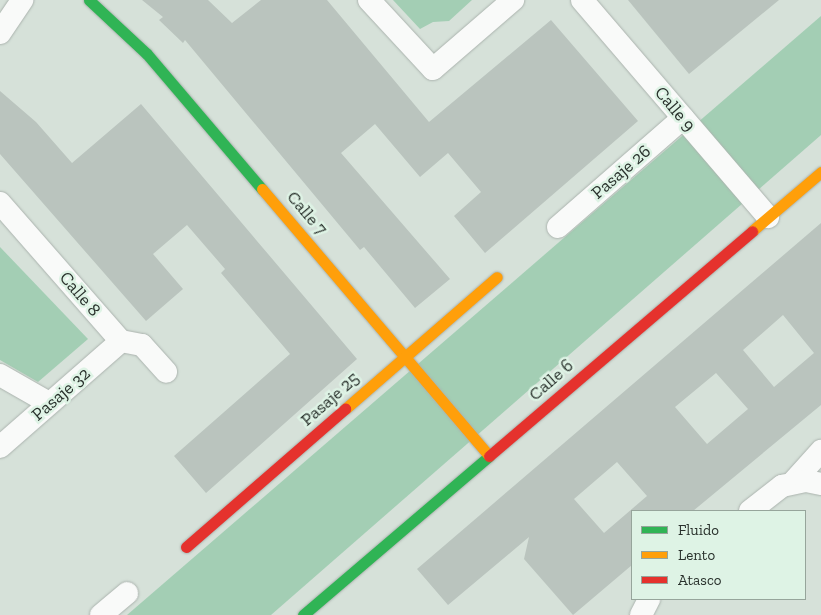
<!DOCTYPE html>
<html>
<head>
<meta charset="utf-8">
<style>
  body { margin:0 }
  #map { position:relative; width:821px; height:615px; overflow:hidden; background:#d6e1d9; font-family:"Zilla Slab",serif }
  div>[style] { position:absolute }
  .green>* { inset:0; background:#a3ceb4 }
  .building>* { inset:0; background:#bac4be }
  .roads { filter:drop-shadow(0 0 1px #abb3ae) drop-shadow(0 0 1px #abb3ae) }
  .street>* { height:22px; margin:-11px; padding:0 11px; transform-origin:11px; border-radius:11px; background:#f9faf9 }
  .fast>* { height:11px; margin:-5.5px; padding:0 5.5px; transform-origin:5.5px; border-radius:5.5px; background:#30b455 }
  .slow>* { height:11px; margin:-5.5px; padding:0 5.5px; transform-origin:5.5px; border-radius:5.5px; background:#ff9f0a }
  .jam>* { height:11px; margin:-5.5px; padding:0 5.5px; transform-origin:5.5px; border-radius:5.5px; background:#e5322d }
  span { translate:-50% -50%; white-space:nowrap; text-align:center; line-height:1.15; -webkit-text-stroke:5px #def3e5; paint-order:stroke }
  .street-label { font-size:18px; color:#29312c }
  .legend { position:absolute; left:631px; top:510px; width:175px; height:90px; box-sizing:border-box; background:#def3e5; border:1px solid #96a59b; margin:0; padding:6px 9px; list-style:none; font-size:15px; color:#29312c }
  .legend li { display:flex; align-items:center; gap:10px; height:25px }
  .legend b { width:25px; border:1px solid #96a59b }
</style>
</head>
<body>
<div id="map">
  <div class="green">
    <i style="clip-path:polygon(393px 0,472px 0,449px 21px,433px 22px,420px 29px)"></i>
    <i style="clip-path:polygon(821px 16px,821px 135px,271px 615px,127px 615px)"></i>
    <i style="clip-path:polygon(0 247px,88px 339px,38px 382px,0 360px)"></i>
  </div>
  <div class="building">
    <i style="clip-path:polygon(142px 0,208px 0,232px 23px,261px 0,327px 0,429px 122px,551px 20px,638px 121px,485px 253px,454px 216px,481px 192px,448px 153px,420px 177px,375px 124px,341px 153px,450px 279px,415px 308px,364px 247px,360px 250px,185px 40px,183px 43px,159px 20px,163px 17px)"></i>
    <i style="clip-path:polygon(628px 0,779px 0,689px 74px)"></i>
    <i style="clip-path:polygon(0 91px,36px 122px,72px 163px,141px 104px,357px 359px,206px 493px,174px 456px,290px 354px,221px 273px,225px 269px,187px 225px,153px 254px,183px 289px,146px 321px,0 154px)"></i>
    <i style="clip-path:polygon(evenodd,821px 223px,821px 405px,693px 511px,632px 511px,632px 565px,573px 615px,524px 559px,529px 537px,448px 605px,417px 569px,821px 223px,783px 315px,814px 353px,774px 387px,743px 350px,783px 315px,821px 223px,716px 373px,748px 409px,707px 444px,675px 407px,716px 373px,821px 223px,617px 462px,647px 496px,604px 533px,574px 499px,617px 462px)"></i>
  </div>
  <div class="roads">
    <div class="street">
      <i style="left:369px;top:0;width:94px;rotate:47.2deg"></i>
      <i style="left:433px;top:69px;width:106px;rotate:-40.8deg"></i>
      <i style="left:582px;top:0;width:286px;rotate:49.4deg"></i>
      <i style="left:0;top:33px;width:40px;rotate:-56deg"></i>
      <i style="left:0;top:203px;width:184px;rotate:48.8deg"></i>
      <i style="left:558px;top:227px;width:166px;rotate:-41.1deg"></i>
      <i style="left:121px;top:341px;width:21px;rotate:11deg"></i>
      <i style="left:142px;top:345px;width:36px;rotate:48deg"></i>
      <i style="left:0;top:375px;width:56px;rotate:29.7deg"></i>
      <i style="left:0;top:447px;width:161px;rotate:-41.2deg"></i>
      <i style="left:793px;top:482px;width:42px;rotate:-47.9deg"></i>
      <i style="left:750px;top:511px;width:41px;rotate:-38deg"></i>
      <i style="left:782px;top:486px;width:25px;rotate:-12deg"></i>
      <i style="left:806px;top:481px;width:15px;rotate:11deg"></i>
      <i style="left:101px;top:615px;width:34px;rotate:-40deg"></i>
      <i style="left:641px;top:615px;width:18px;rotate:-63deg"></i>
    </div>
    <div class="fast">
      <i style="left:89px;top:0;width:79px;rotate:43deg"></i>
      <i style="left:147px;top:54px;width:177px;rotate:49.6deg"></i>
      <i style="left:303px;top:615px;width:245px;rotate:-40.5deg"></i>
    </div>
    <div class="slow">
      <i style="left:262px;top:189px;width:350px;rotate:49.6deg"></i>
      <i style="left:752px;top:231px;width:91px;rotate:-40.5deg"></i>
      <i style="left:345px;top:409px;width:201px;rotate:-41deg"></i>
    </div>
    <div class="jam">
      <i style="left:489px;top:456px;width:346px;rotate:-40.5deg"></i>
      <i style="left:186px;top:547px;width:211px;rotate:-41deg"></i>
    </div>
  </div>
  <div class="street-label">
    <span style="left:675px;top:109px;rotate:50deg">Calle 9</span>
    <span style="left:621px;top:172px;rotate:-41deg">Pasaje 26</span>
    <span style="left:307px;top:213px;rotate:50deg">Calle 7</span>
    <span style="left:80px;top:294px;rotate:49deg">Calle 8</span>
    <span style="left:551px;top:380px;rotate:-41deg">Calle 6</span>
    <span style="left:61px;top:394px;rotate:-41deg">Pasaje 32</span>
    <span style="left:330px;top:399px;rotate:-41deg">Pasaje 25</span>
  </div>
  <ul class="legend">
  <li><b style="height:6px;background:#30b455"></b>Fluido</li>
  <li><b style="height:6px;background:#ff9f0a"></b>Lento</li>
  <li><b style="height:6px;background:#e5322d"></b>Atasco</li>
  </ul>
</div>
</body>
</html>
